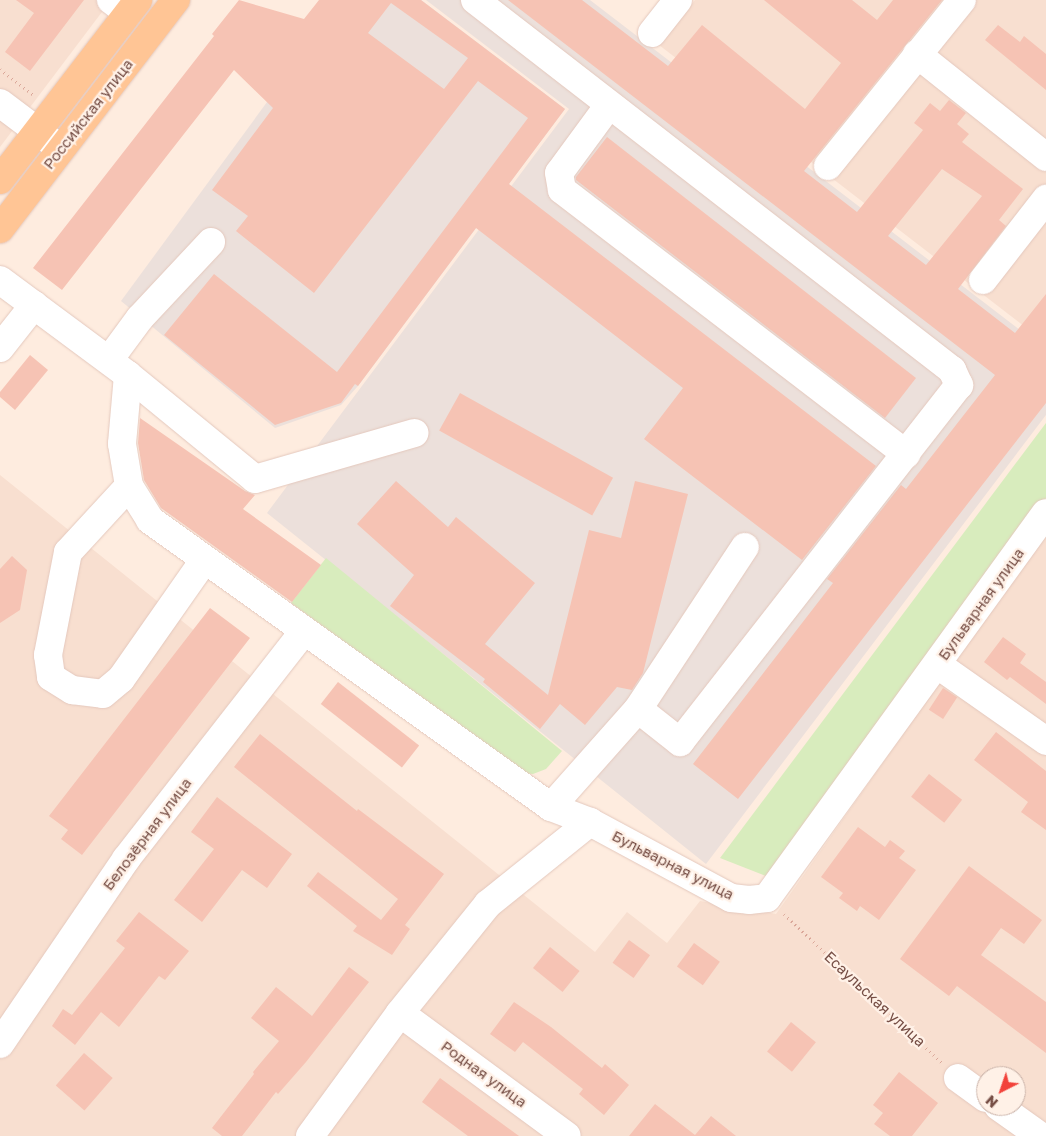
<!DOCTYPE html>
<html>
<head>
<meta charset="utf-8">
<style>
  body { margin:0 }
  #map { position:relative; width:1046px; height:1136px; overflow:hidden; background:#feecdf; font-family:"Golos Text",sans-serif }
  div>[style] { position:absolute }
  .residential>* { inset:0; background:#f8dfd0 }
  .industrial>* { inset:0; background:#ece0db }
  .green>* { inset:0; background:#d8ecbd }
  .building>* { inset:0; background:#f6c3b4; transform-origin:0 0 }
  .path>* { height:3px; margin-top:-1.5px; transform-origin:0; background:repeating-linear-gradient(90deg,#daa698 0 1px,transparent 0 5px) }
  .roads { filter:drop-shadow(0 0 1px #e4c8bd) drop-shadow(0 0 1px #e4c8bd) }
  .minor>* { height:28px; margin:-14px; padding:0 14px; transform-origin:14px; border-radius:14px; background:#fff }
  .major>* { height:28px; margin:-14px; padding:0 14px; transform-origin:14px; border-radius:14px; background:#ffc595 }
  span { translate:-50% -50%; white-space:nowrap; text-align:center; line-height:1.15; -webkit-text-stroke:4.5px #fff1e7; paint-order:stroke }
  .street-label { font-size:15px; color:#764e45 }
  .north { position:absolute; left:976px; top:1066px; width:50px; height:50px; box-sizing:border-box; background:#fff1e7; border:1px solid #c8b0a6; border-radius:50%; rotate:221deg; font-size:14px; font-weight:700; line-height:20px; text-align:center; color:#764e45 }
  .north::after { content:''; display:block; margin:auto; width:18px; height:22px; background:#f2423a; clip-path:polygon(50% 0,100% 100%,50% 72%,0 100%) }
</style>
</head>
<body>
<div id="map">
  <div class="residential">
    <i style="clip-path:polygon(0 0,111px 0,0 147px)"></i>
    <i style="clip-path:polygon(695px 0,1046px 0,1046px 343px,659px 45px)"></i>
    <i style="clip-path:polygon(evenodd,0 475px,595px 952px,627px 912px,667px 943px,700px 901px,776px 914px,1046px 532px,1046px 1136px,0 1136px,0 475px,986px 1076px,1016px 1076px,1016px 1106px,986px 1106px,986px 1076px)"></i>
  </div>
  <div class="industrial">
    <i style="clip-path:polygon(342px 0,421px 0,565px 109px,358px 386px,341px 405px,275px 428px,121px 301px)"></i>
    <i style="clip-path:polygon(426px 0,590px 0,1046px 350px,1046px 415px,706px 864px,267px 513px,569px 109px)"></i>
  </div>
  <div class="green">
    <i style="clip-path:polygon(1046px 423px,1046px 498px,766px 876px,720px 858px)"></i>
    <i style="clip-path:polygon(326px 558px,562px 751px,546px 769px,533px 774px,522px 773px,291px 603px)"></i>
  </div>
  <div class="building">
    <i style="clip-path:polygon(16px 0,84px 0,30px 71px,5px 52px,34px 13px)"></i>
    <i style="clip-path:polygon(evenodd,239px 0,304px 19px,319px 0,421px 0,565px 109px,509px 184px,876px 466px,802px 560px,644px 439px,683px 388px,476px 228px,358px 386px,355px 384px,341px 403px,275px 425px,164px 335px,214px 274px,337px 372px,528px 118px,478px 81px,314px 293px,236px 231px,248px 216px,212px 190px,273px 108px,234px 70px,62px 290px,33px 268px,214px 36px,212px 34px,239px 0,391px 3px,468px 58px,444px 89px,368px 33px,391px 3px)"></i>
    <i style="clip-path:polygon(evenodd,508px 0,582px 0,668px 66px,702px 25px,805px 109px,841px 63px,764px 0,852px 0,877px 20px,893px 0,942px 0,804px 171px,857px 212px,923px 130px,914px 123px,930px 103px,940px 111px,949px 100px,966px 113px,957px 124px,969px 134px,962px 142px,1023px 189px,999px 220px,1006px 226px,958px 289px,1015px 333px,1046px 294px,1046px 403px,738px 799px,693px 764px,833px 583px,827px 579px,901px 485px,906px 489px,995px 375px,508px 0,942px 169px,982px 196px,926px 265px,888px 236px,942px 169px)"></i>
    <i style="clip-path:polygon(998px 25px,1020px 42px,1024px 36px,1046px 54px,1046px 90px,985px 40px)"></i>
    <i style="clip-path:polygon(607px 137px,916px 378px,885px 418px,576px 180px,576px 177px)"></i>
    <i style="clip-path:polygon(30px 355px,48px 370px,15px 410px,0 397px,0 392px)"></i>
    <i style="left:460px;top:393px;width:175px;height:43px;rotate:29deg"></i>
    <i style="clip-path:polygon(140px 418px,245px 491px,255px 495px,243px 509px,321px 565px,292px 602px,161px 508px,144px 480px,138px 443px)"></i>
    <i style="clip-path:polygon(396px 481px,448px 527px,456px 517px,535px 583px,485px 644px,548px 695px,589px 530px,621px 538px,635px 481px,688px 494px,643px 673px,632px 690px,617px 687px,585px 725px,560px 704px,540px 729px,483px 682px,485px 679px,390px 606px,414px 575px,357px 524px)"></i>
    <i style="clip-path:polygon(12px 556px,27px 570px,20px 610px,0 623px,0 569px)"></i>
    <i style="clip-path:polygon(210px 608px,250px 638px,82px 855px,61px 839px,68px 830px,49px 816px)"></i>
    <i style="clip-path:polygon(1003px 637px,1026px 654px,1020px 663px,1046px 682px,1046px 704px,1010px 677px,1007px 680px,984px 662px)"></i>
    <i style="left:338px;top:682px;width:103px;height:28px;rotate:38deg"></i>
    <i style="left:943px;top:688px;width:17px;height:26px;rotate:33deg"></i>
    <i style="clip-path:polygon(996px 732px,1046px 771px,1046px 830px,1021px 812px,1028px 802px,974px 760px)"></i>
    <i style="clip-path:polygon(260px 734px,357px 811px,358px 809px,444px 874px,405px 925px,410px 929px,392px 955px,353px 931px,357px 926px,307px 886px,318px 872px,381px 920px,398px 899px,234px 767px)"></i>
    <i style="left:929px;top:774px;width:42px;height:29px;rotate:38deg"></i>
    <i style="clip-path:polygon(217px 797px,292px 854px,267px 888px,242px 870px,202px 922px,174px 900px,214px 849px,191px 832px)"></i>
    <i style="clip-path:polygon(858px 827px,885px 847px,890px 840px,905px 851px,899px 858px,916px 870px,879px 920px,860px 906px,857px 911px,839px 898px,843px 893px,821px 877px)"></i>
    <i style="clip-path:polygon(969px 866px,1042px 920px,1024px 944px,1001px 928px,981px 955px,1046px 1002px,1046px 1053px,957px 986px,949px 996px,900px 959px)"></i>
    <i style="clip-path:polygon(139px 912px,189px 951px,165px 980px,159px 976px,119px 1027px,101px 1012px,75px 1045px,52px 1026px,63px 1009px,72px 1015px,125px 948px,116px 941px)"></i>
    <i style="left:629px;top:940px;width:26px;height:28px;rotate:36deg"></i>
    <i style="left:694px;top:943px;width:32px;height:29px;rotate:36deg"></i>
    <i style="left:550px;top:947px;width:38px;height:27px;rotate:39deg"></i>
    <i style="clip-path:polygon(349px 967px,369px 982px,306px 1062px,278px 1094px,276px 1092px,242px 1136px,222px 1136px,212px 1128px,254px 1074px,253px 1072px,279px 1041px,251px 1018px,276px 987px,312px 1016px)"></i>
    <i style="clip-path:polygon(514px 1002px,551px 1027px,602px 1068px,605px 1064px,629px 1085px,604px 1115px,579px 1094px,583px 1089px,523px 1042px,515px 1052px,490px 1034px)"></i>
    <i style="left:791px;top:1022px;width:32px;height:38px;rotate:39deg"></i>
    <i style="left:84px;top:1053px;width:38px;height:43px;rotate:41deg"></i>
    <i style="clip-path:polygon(899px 1072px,938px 1103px,912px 1136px,890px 1136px,874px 1124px,883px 1113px,873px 1105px)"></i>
    <i style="clip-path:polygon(440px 1078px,493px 1117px,519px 1136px,468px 1136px,422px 1102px)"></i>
    <i style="clip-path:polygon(655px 1104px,695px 1135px,711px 1116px,736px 1136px,629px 1136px)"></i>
  </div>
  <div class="path">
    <i style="left:0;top:69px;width:44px;rotate:37.6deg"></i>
    <i style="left:784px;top:914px;width:216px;rotate:43.3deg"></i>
  </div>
  <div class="roads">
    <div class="minor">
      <i style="left:111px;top:0;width:21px;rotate:37deg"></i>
      <i style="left:475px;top:0;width:604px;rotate:37.8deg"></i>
      <i style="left:952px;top:370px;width:17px;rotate:65deg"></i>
      <i style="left:959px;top:385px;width:453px;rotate:128deg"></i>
      <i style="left:680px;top:742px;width:53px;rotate:-141.8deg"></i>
      <i style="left:652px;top:33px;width:42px;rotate:-51.8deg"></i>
      <i style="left:917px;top:54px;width:165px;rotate:38.6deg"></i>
      <i style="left:0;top:103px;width:76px;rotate:37deg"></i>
      <i style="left:609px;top:105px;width:84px;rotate:126.3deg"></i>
      <i style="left:559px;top:173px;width:17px;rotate:80deg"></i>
      <i style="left:562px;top:190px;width:434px;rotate:37.5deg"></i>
      <i style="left:828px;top:166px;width:213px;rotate:-51.1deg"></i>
      <i style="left:0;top:280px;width:159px;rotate:36.6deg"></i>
      <i style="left:128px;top:375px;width:164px;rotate:39.3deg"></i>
      <i style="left:255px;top:479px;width:166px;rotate:-16.1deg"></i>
      <i style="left:983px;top:280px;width:103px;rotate:-52.1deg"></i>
      <i style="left:0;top:348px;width:55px;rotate:-51.7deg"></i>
      <i style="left:109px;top:360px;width:52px;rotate:-53.6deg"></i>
      <i style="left:140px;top:318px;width:104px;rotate:-46.9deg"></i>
      <i style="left:128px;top:375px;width:69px;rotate:95deg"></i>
      <i style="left:122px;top:444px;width:43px;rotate:80.5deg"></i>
      <i style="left:129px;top:486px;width:40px;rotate:58deg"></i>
      <i style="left:150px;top:520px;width:493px;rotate:35.6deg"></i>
      <i style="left:551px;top:807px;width:42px;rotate:21deg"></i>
      <i style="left:590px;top:822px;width:160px;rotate:28.3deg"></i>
      <i style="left:731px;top:898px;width:18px;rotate:6deg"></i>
      <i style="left:749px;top:900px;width:18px;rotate:-6deg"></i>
      <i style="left:767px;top:898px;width:475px;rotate:-54.1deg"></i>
      <i style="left:129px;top:486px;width:90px;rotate:132.7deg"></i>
      <i style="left:68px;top:552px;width:105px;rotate:101deg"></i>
      <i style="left:48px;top:655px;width:22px;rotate:82deg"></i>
      <i style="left:51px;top:677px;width:25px;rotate:32deg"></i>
      <i style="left:72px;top:690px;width:31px;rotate:7deg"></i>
      <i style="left:103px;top:694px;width:23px;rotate:-40deg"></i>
      <i style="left:121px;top:679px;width:146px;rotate:-55deg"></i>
      <i style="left:938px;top:665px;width:132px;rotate:35.1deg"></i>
      <i style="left:551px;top:807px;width:131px;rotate:-48.4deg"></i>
      <i style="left:638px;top:709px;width:194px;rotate:-56.6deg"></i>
      <i style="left:400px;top:1013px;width:207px;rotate:36.4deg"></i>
      <i style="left:0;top:1044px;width:224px;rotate:-55.7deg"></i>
      <i style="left:126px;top:859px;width:289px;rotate:-52deg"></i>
      <i style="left:958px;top:1078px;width:34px;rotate:36deg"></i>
      <i style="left:998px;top:1106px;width:52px;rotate:35.5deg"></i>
      <i style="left:310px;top:1136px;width:152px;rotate:-53.8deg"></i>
      <i style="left:400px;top:1013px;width:140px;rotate:-51.1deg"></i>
      <i style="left:488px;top:904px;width:131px;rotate:-38.8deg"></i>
    </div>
    <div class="major">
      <i style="left:0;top:180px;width:227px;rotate:-52.5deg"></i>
      <i style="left:0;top:229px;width:289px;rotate:-52.5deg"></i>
    </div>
  </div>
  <div class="street-label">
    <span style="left:88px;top:114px;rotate:-52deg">Российская улица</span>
    <span style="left:981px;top:604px;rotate:-54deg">Бульварная улица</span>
    <span style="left:147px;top:834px;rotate:-53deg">Белозёрная улица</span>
    <span style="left:673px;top:865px;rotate:27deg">Бульварная улица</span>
    <span style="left:875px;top:999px;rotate:43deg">Есаульская улица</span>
    <span style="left:484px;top:1074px;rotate:36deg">Родная улица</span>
  </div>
  <div class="north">N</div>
</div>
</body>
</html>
